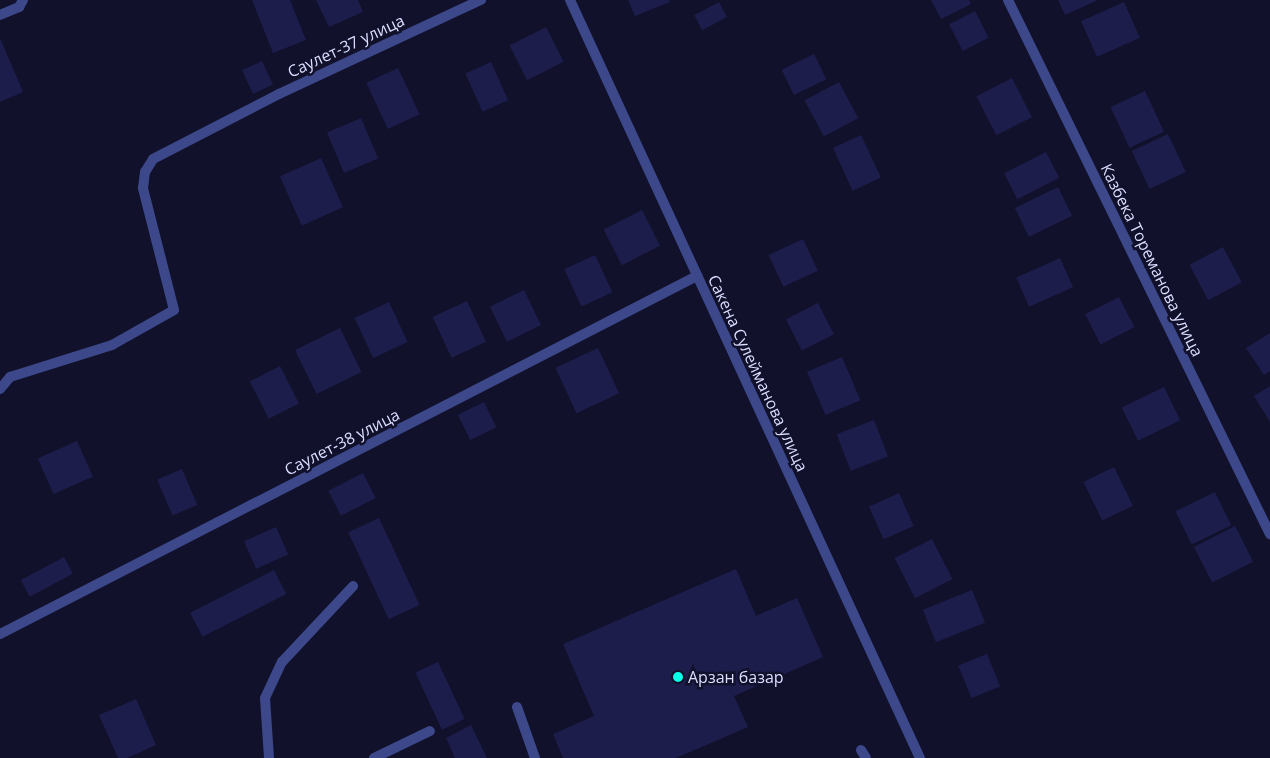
<!DOCTYPE html>
<html>
<head>
<meta charset="utf-8">
<style>
  body { margin:0 }
  #map { position:relative; width:1270px; height:758px; overflow:hidden; background:#11112b; font-family:"Open Sans",sans-serif }
  div>[style] { position:absolute }
  .building>* { inset:0; background:#1d1d4c; transform-origin:0 0 }
  .service>* { height:10px; margin:-5px; padding:0 5px; transform-origin:5px; border-radius:5px; background:#3c488a }
  .minor>* { height:10px; margin:-5px; padding:0 5px; transform-origin:5px; border-radius:5px; background:#3c488a }
  .dots>* { width:14px; height:14px; translate:-50% -50%; box-sizing:border-box; border:2px solid #11112b; border-radius:50% }
  span { translate:-50% -50%; white-space:nowrap; text-align:center; line-height:1.15; -webkit-text-stroke:5px #11112b; paint-order:stroke }
  .street-label { font-size:16px; color:#dbdeff }
  .poi-label { font-size:16px; color:#dbdeff }
  .left { translate:0 -50%; text-align:left }
</style>
</head>
<body>
<div id="map">
  <div class="building">
    <i style="clip-path:polygon(252px 0,290px 0,306px 40px,273px 53px)"></i>
    <i style="clip-path:polygon(316px 0,358px 0,363px 12px,329px 27px)"></i>
    <i style="clip-path:polygon(628px 0,669px 0,670px 2px,635px 16px)"></i>
    <i style="clip-path:polygon(931px 0,969px 0,971px 4px,941px 19px)"></i>
    <i style="clip-path:polygon(1058px 0,1098px 0,1065px 15px)"></i>
    <i style="left:719px;top:2px;width:17px;height:28px;rotate:62deg"></i>
    <i style="left:1124px;top:2px;width:39px;height:47px;rotate:66deg"></i>
    <i style="left:975px;top:11px;width:30px;height:29px;rotate:63deg"></i>
    <i style="left:546px;top:27px;width:39px;height:41px;rotate:63deg"></i>
    <i style="clip-path:polygon(0 38px,23px 92px,0 102px)"></i>
    <i style="left:814px;top:54px;width:28px;height:36px;rotate:64deg"></i>
    <i style="left:262px;top:61px;width:26px;height:22px;rotate:65deg"></i>
    <i style="left:491px;top:62px;width:42px;height:28px;rotate:66deg"></i>
    <i style="left:398px;top:68px;width:51px;height:35px;rotate:65deg"></i>
    <i style="left:1012px;top:78px;width:44px;height:40px;rotate:63deg"></i>
    <i style="left:839px;top:82px;width:41px;height:39px;rotate:62deg"></i>
    <i style="left:1145px;top:91px;width:45px;height:38px;rotate:65deg"></i>
    <i style="left:361px;top:118px;width:44px;height:37px;rotate:67deg"></i>
    <i style="left:1168px;top:134px;width:42px;height:40px;rotate:65deg"></i>
    <i style="left:861px;top:135px;width:47px;height:31px;rotate:65deg"></i>
    <i style="left:1046px;top:152px;width:29px;height:47px;rotate:63deg"></i>
    <i style="left:321px;top:158px;width:54px;height:45px;rotate:66deg"></i>
    <i style="left:1058px;top:187px;width:32px;height:48px;rotate:64deg"></i>
    <i style="left:642px;top:210px;width:40px;height:43px;rotate:63deg"></i>
    <i style="left:803px;top:239px;width:35px;height:38px;rotate:65deg"></i>
    <i style="left:1223px;top:247px;width:40px;height:38px;rotate:62deg"></i>
    <i style="left:595px;top:255px;width:41px;height:34px;rotate:65deg"></i>
    <i style="left:1060px;top:258px;width:32px;height:48px;rotate:66deg"></i>
    <i style="left:524px;top:290px;width:39px;height:38px;rotate:64deg"></i>
    <i style="left:1119px;top:297px;width:34px;height:38px;rotate:63deg"></i>
    <i style="left:467px;top:301px;width:45px;height:38px;rotate:65deg"></i>
    <i style="left:389px;top:302px;width:44px;height:38px;rotate:65deg"></i>
    <i style="left:818px;top:303px;width:35px;height:36px;rotate:63deg"></i>
    <i style="left:340px;top:328px;width:49px;height:50px;rotate:64deg"></i>
    <i style="clip-path:polygon(1270px 333px,1270px 371px,1264px 375px,1246px 348px)"></i>
    <i style="left:598px;top:348px;width:50px;height:47px;rotate:65deg"></i>
    <i style="left:842px;top:357px;width:47px;height:38px;rotate:67deg"></i>
    <i style="left:280px;top:366px;width:42px;height:34px;rotate:63deg"></i>
    <i style="clip-path:polygon(1270px 386px,1270px 422px,1254px 396px)"></i>
    <i style="left:1164px;top:387px;width:37px;height:47px;rotate:64deg"></i>
    <i style="left:484px;top:402px;width:28px;height:29px;rotate:64deg"></i>
    <i style="left:874px;top:420px;width:39px;height:40px;rotate:69deg"></i>
    <i style="left:77px;top:441px;width:39px;height:43px;rotate:66deg"></i>
    <i style="left:1114px;top:467px;width:43px;height:34px;rotate:64deg"></i>
    <i style="left:182px;top:469px;width:39px;height:27px;rotate:67deg"></i>
    <i style="left:363px;top:473px;width:28px;height:39px;rotate:63deg"></i>
    <i style="left:1215px;top:492px;width:37px;height:44px;rotate:64deg"></i>
    <i style="left:899px;top:493px;width:36px;height:33px;rotate:66deg"></i>
    <i style="left:379px;top:518px;width:96px;height:34px;rotate:65deg"></i>
    <i style="left:1235px;top:526px;width:40px;height:46px;rotate:63deg"></i>
    <i style="left:276px;top:527px;width:30px;height:35px;rotate:66deg"></i>
    <i style="left:932px;top:539px;width:45px;height:42px;rotate:63deg"></i>
    <i style="left:64px;top:557px;width:19px;height:49px;rotate:62deg"></i>
    <i style="clip-path:polygon(736px 569px,756px 616px,797px 598px,823px 657px,734px 696px,748px 727px,676px 758px,563px 758px,553px 734px,594px 716px,563px 644px)"></i>
    <i style="left:274px;top:570px;width:27px;height:94px;rotate:63deg"></i>
    <i style="left:972px;top:590px;width:35px;height:53px;rotate:68deg"></i>
    <i style="left:987px;top:654px;width:35px;height:31px;rotate:68deg"></i>
    <i style="left:438px;top:662px;width:63px;height:25px;rotate:65deg"></i>
    <i style="clip-path:polygon(136px 699px,156px 745px,127px 758px,118px 758px,99px 715px)"></i>
    <i style="clip-path:polygon(471px 725px,487px 758px,455px 758px,446px 738px)"></i>
  </div>
  <div class="service">
    <i style="left:517px;top:707px;width:54px;rotate:70.6deg"></i>
    <i style="left:861px;top:750px;width:9px;rotate:58deg"></i>
    <i style="left:269px;top:758px;width:60px;rotate:-93.8deg"></i>
    <i style="left:265px;top:698px;width:40px;rotate:-65deg"></i>
    <i style="left:282px;top:662px;width:104px;rotate:-46.9deg"></i>
    <i style="left:374px;top:758px;width:62px;rotate:-25.7deg"></i>
  </div>
  <div class="minor">
    <i style="left:570px;top:0;width:835px;rotate:65.22deg"></i>
    <i style="left:1008px;top:0;width:595px;rotate:63.87deg"></i>
    <i style="left:0;top:15px;width:21px;rotate:-23deg"></i>
    <i style="left:19px;top:7px;width:8px;rotate:-60deg"></i>
    <i style="left:0;top:389px;width:16px;rotate:-50deg"></i>
    <i style="left:10px;top:377px;width:107px;rotate:-17.4deg"></i>
    <i style="left:112px;top:345px;width:71px;rotate:-29.4deg"></i>
    <i style="left:174px;top:310px;width:126px;rotate:-104.3deg"></i>
    <i style="left:143px;top:188px;width:16px;rotate:-83deg"></i>
    <i style="left:145px;top:172px;width:15px;rotate:-58deg"></i>
    <i style="left:153px;top:159px;width:142px;rotate:-27.3deg"></i>
    <i style="left:279px;top:94px;width:223px;rotate:-25deg"></i>
    <i style="left:0;top:634px;width:784px;rotate:-27.19deg"></i>
  </div>
  <div class="dots">
    <i style="left:678px;top:677px;background:#07ffe7"></i>
  </div>
  <div class="street-label">
    <span style="left:346px;top:46px;rotate:-25deg">Саулет-37 улица</span>
    <span style="left:1152px;top:260px;rotate:64deg">Казбека Тореманова улица</span>
    <span style="left:758px;top:373px;rotate:65deg">Сакена Сулейманова улица</span>
    <span style="left:342px;top:442px;rotate:-27deg">Саулет-38 улица</span>
  </div>
  <div class="poi-label">
    <span class="left" style="left:688px;top:677px">Арзан базар</span>
  </div>
</div>
</body>
</html>
